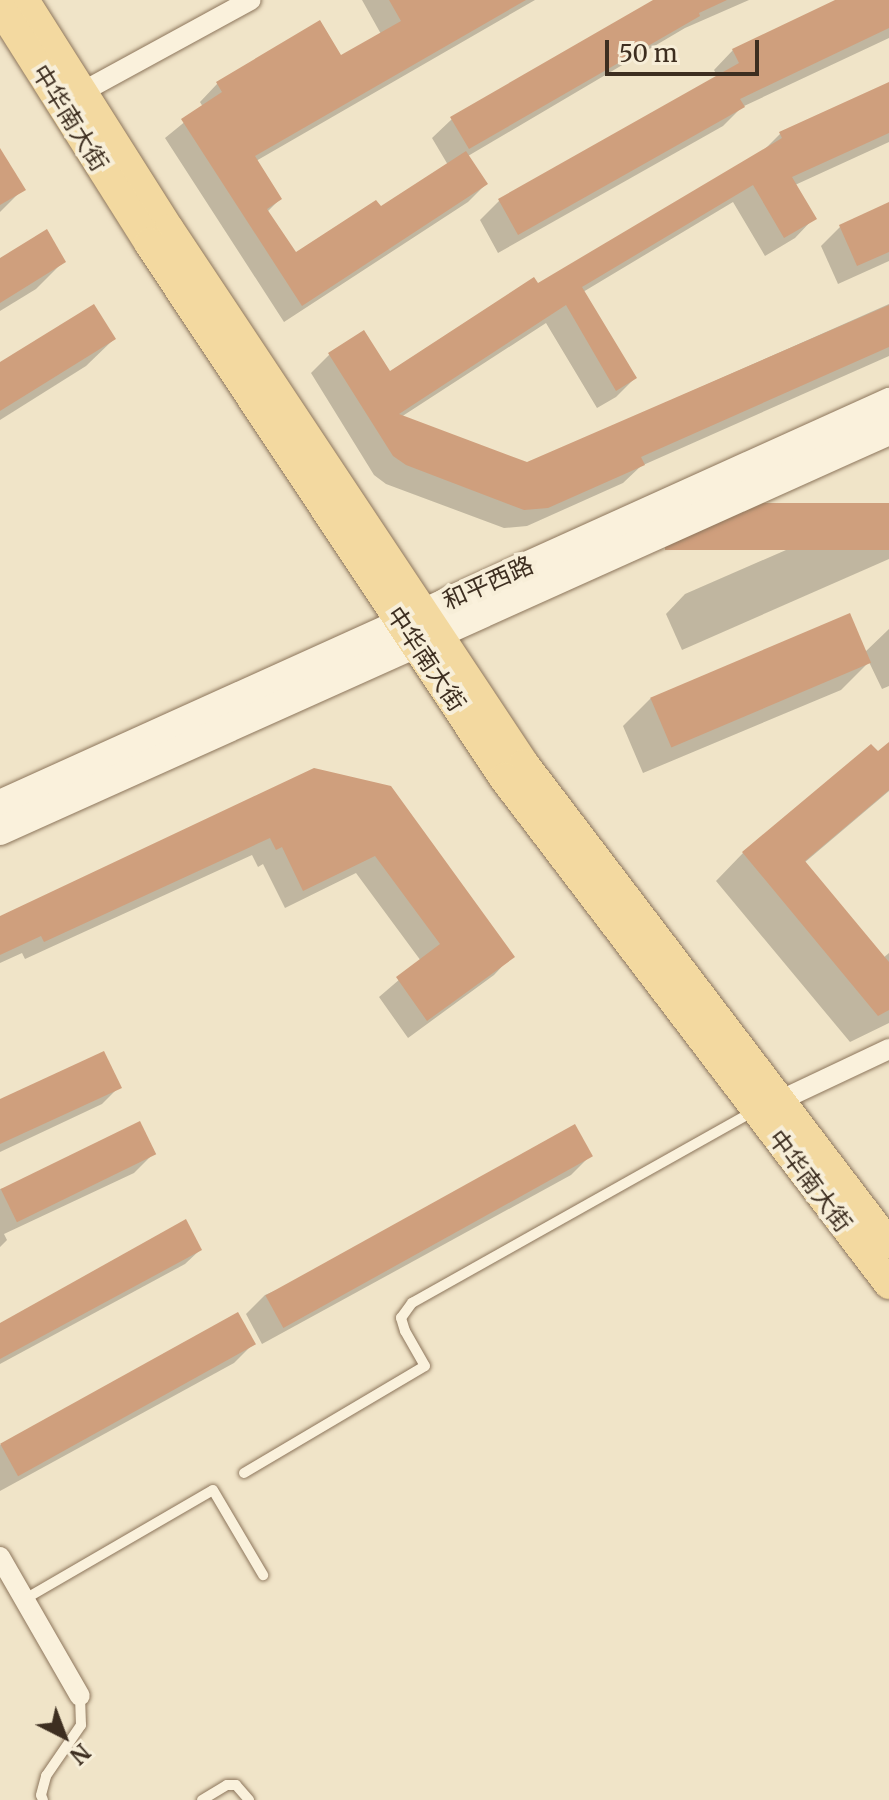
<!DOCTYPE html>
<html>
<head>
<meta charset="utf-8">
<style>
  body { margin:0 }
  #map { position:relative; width:889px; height:1800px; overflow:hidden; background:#f0e4c8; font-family:Merriweather,"Noto Sans SC",serif }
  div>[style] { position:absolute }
  .shadow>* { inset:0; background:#0003 }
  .building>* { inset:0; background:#cf9f7d; transform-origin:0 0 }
  .roads { filter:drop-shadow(0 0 2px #8d765c) drop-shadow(0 0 2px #8d765c) }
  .lane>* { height:10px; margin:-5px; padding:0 5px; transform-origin:5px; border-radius:5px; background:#faf1dc }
  .street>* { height:20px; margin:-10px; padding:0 10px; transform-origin:10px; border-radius:10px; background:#faf1dc }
  .secondary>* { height:28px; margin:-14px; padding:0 14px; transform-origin:14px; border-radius:14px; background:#faf1dc }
  .primary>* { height:30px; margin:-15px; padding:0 15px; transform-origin:15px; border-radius:15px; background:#f3d9a0 }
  span { translate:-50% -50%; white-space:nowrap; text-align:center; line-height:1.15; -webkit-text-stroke:8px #f7eed8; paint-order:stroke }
  .street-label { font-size:24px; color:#3d2e20 }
  .north { position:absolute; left:24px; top:1696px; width:80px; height:80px; -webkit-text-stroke:6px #f7eed8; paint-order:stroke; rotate:138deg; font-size:22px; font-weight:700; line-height:32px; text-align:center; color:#3d2e20 }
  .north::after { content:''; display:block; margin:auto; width:28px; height:36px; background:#3d2e20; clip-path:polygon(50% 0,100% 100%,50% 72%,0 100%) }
  .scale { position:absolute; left:605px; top:40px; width:154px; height:36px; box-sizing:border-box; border:4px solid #3d2e20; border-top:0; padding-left:10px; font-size:24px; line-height:28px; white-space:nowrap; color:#3d2e20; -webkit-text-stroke:6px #f7eed8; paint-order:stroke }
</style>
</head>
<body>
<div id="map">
  <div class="shadow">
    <i style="clip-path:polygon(362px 0,535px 0,256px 161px,280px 199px,267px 212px,295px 255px,380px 209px,448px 165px,432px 138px,452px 119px,657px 0,749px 0,685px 28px,468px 156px,486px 184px,468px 202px,284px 322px,165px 138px,203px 107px,200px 102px,217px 84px,340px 58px,381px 34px)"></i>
    <i style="clip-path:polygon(851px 0,889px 0,889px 38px,742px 107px,723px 126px,498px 253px,480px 220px,499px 201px,718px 77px,714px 70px,733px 50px)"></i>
    <i style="clip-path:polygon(889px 84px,889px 142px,795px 185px,814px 218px,795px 238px,765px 256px,733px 202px,583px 292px,635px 378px,616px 397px,597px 408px,546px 323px,401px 417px,527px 464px,889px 304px,889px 356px,641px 466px,623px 483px,527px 526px,504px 528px,386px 484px,374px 475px,311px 373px,330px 354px,389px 374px,763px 151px,780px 134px)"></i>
    <i style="clip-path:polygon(0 163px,23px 189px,0 212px)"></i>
    <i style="clip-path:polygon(889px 205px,889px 261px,838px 284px,821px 246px,840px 227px)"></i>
    <i style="clip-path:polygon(0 260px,64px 261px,36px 289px,0 311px)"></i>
    <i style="clip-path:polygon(114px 339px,86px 366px,0 420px,0 364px)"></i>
    <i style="clip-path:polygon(889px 505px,889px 559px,682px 650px,666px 614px,685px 594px)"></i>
    <i style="clip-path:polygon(889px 629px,889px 686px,882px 689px,869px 662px,841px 690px,643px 773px,623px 726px,651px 698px,864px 653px)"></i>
    <i style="clip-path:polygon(889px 750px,889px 791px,804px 863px,883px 958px,889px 953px,889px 1023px,850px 1042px,716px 881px,743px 853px,877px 754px)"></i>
    <i style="clip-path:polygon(314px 770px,512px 956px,494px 975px,408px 1038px,379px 997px,421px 961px,356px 873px,285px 908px,263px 864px,258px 867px,252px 855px,25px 959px,22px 953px,0 963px,0 917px)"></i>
    <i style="clip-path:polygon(119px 1087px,102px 1104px,0 1152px,0 1102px)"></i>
    <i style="clip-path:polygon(153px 1154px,134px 1173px,4px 1234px,7px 1240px,0 1247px,0 1189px)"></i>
    <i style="clip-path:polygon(590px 1156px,571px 1175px,262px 1344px,246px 1314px,265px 1295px)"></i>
    <i style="clip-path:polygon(200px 1250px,185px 1264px,0 1364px,0 1324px)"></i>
    <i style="clip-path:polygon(253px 1344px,234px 1363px,0 1491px,0 1445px)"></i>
  </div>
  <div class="building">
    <i style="clip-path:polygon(389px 0,526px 0,255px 156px,282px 199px,267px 209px,296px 252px,376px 200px,381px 206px,466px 151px,488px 184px,302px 306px,181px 119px,222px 92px,216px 82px,320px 20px,341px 55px,401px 21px)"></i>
    <i style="clip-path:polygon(653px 0,727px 0,699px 13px,700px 16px,469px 149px,450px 117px)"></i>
    <i style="clip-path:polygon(835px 0,889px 0,889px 28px,740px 99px,745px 107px,518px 235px,498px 199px,739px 63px,732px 49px)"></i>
    <i style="clip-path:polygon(889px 82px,889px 133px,792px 177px,817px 219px,784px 238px,753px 185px,582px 287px,637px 378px,616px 391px,566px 305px,399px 414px,527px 462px,889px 305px,889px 347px,641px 457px,645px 465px,548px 508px,524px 510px,406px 465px,393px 456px,328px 353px,364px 330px,390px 371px,534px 277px,538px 283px,782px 138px,779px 132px)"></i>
    <i style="clip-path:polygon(0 148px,26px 190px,0 205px)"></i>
    <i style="clip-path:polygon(889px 202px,889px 252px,857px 266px,839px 225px)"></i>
    <i style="clip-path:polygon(47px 229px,66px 262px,0 303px,0 258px)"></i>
    <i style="clip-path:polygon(94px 304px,116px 339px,0 411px,0 362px)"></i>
    <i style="left:889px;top:503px;width:47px;height:224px;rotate:90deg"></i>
    <i style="left:850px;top:613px;width:54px;height:217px;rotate:67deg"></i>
    <i style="clip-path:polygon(889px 742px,889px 790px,805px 861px,889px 962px,889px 1010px,878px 1016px,742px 852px,871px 744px,878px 751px)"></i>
    <i style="clip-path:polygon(314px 768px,391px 786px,515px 957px,427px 1021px,396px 977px,440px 944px,375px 856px,303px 891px,282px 847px,276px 850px,270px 838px,44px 942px,41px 936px,0 955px,0 916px)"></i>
    <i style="clip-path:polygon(104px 1051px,122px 1088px,0 1144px,0 1099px)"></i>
    <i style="left:140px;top:1121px;width:37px;height:155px;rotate:64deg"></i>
    <i style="left:575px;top:1124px;width:37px;height:354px;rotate:61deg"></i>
    <i style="clip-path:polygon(186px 1219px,202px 1250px,0 1359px,0 1323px)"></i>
    <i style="left:238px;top:1312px;width:37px;height:272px;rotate:61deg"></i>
  </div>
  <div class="roads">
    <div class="lane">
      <i style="left:244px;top:1473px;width:210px;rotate:-30.6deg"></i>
      <i style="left:425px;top:1366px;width:40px;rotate:-119.7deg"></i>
      <i style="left:405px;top:1331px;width:14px;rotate:-107deg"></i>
      <i style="left:401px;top:1318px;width:19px;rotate:-54deg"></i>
      <i style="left:412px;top:1303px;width:392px;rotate:-29.3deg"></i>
      <i style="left:25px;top:1599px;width:217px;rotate:-30.1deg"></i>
      <i style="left:213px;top:1490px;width:99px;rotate:59.5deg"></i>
      <i style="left:43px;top:1800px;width:5px;rotate:-112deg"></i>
      <i style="left:41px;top:1795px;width:20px;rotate:-75deg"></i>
      <i style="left:46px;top:1776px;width:62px;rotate:-55.5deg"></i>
      <i style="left:81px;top:1725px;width:29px;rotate:-92deg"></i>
      <i style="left:202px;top:1800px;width:29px;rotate:-31deg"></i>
      <i style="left:227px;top:1785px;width:9px"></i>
      <i style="left:236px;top:1785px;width:20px;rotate:49deg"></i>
    </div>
    <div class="street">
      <i style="left:82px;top:92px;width:192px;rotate:-28.6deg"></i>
      <i style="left:779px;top:1101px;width:122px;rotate:-25.3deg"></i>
      <i style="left:0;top:1557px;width:160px;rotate:60.1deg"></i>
    </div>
    <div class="secondary">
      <i style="left:0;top:804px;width:976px;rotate:-24.33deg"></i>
      <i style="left:0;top:831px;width:975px;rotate:-24.23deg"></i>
    </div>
    <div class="primary">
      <i style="left:24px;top:0;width:271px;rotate:57.7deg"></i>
      <i style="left:169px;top:229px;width:642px;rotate:56.43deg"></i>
      <i style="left:524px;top:764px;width:603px;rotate:52.75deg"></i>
      <i style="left:0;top:7px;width:279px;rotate:57.7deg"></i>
      <i style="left:149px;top:243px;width:642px;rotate:56.43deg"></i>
      <i style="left:504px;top:778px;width:636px;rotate:52.73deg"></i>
    </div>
  </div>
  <div class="street-label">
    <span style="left:70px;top:118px;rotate:58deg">中华南大街</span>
    <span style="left:488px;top:583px;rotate:-24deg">和平西路</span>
    <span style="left:426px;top:659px;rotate:56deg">中华南大街</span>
    <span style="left:810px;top:1181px;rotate:53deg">中华南大街</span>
  </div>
  <div class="north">N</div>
  <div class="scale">50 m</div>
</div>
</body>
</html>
